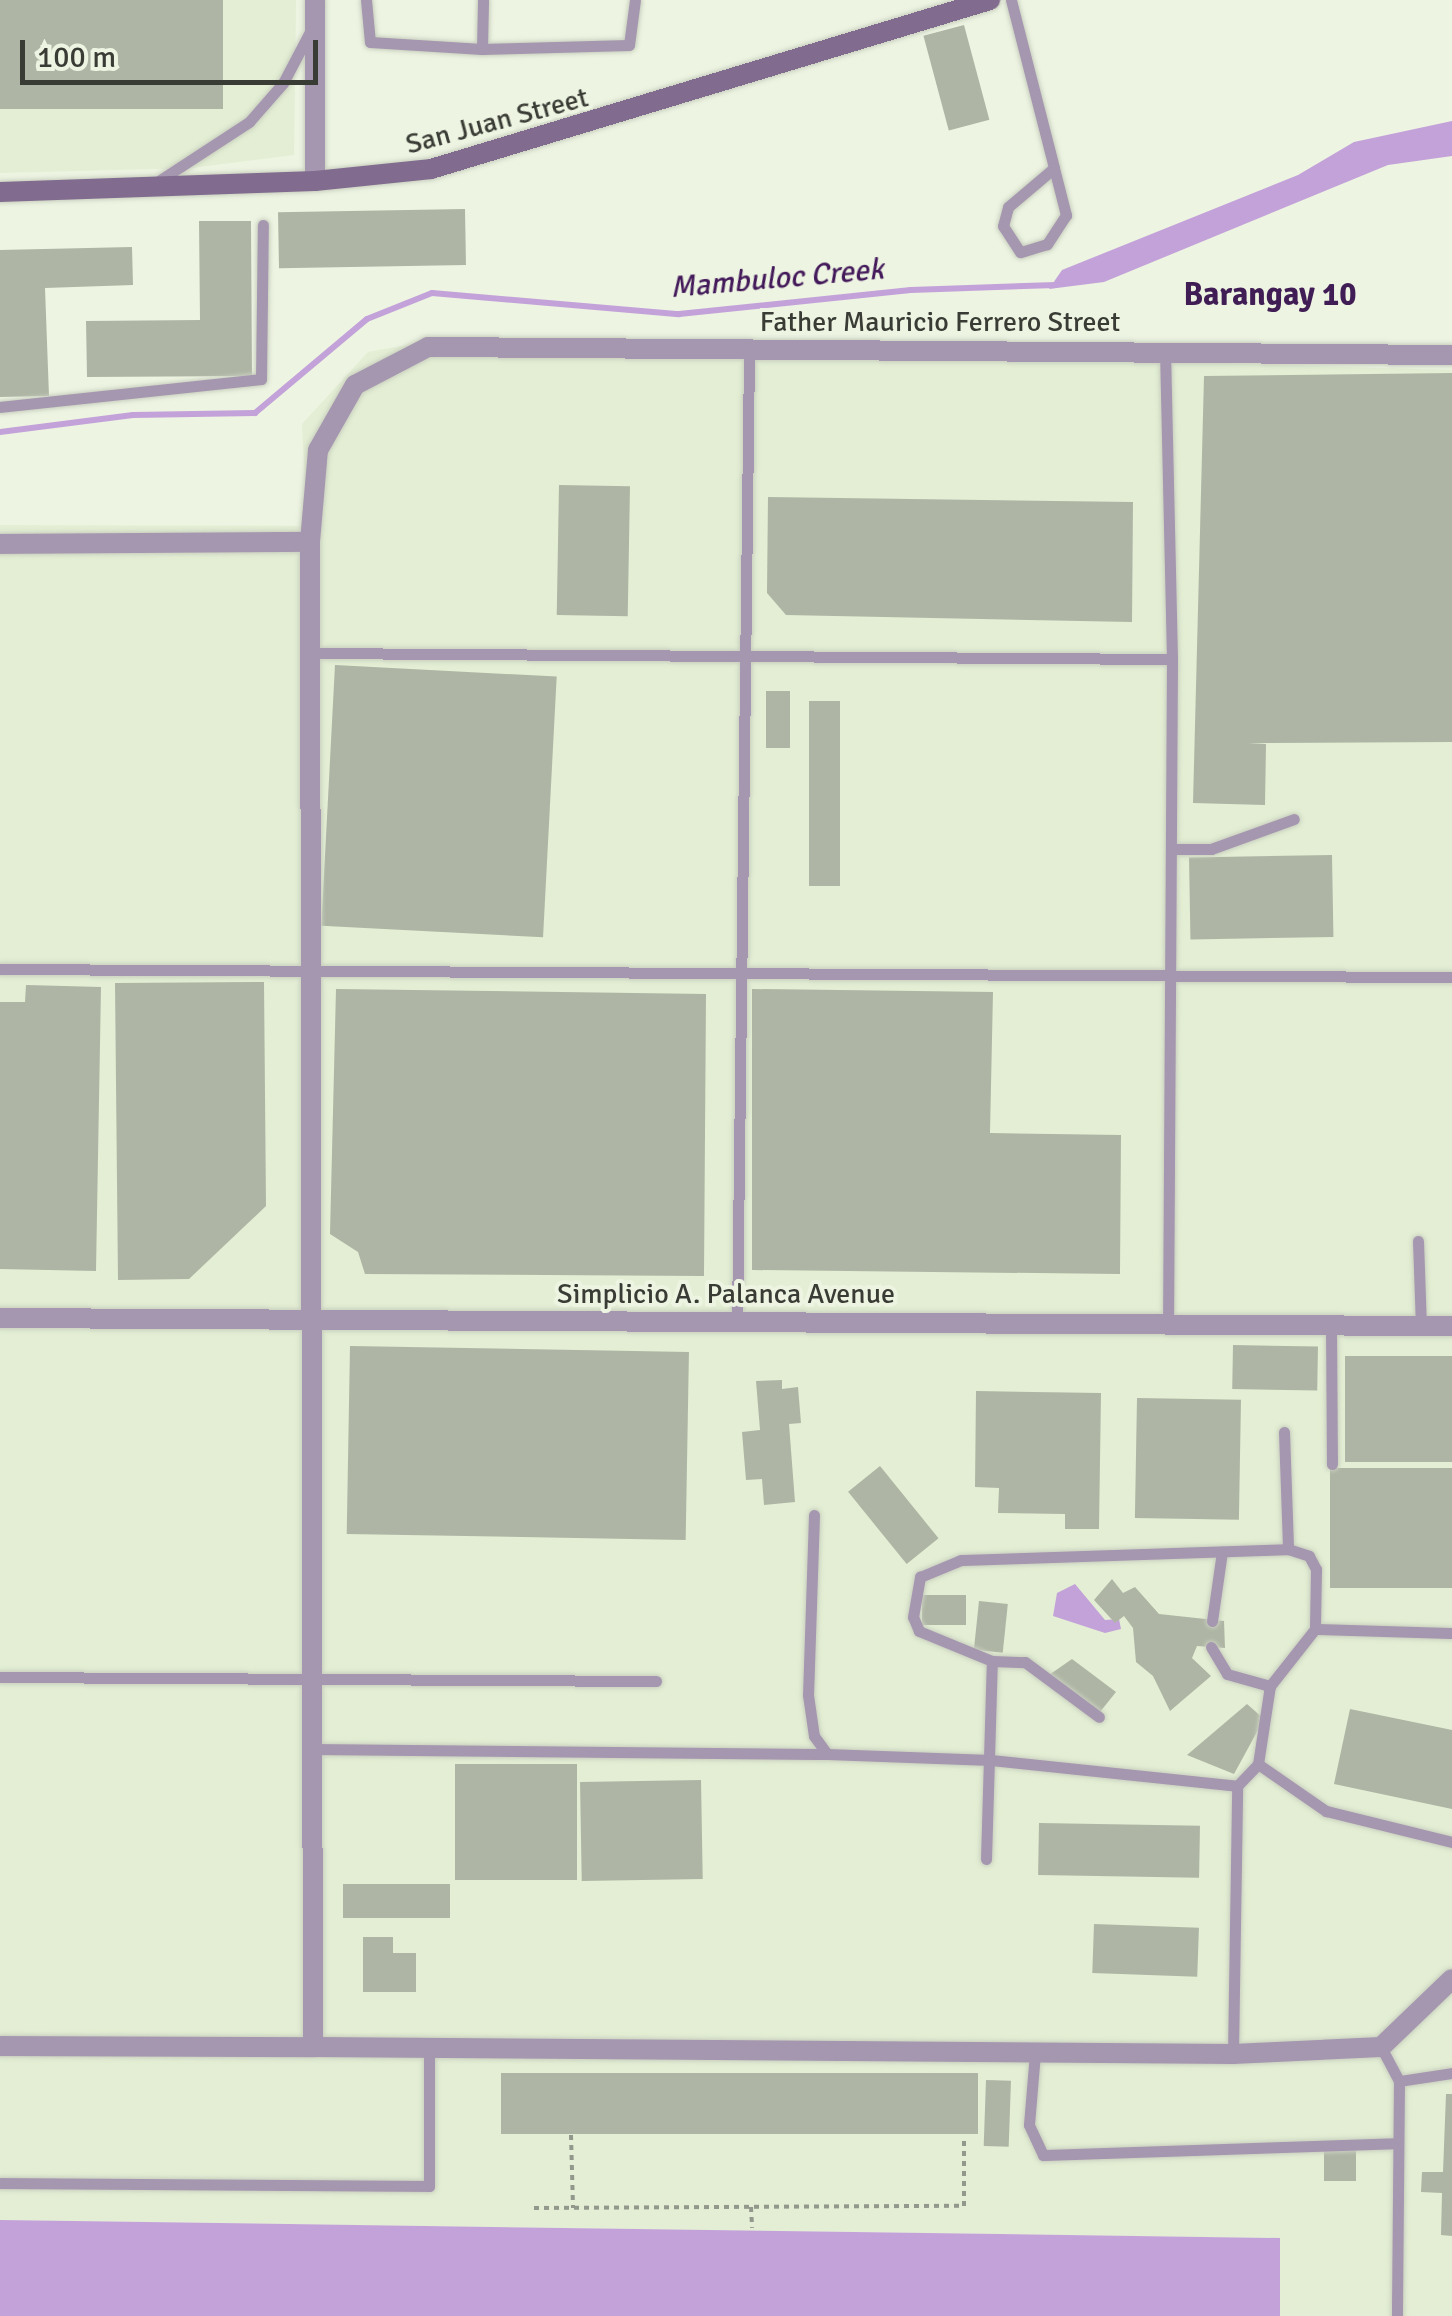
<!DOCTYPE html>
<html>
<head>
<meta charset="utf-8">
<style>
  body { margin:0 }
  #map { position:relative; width:1452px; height:2316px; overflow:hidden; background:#edf4e2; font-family:Signika,sans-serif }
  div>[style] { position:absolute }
  .built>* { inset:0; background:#e3eed4 }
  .water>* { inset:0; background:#c3a2d9 }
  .stream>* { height:6px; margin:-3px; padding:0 3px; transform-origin:3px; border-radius:3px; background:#c3a2d9 }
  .building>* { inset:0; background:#aeb5a4; transform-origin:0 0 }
  .path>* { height:4px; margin-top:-2px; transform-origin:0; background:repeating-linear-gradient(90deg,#93988c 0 5px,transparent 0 10px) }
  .roads { filter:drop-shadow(0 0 2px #c9cfbf) drop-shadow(0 0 2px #c9cfbf) }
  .service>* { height:11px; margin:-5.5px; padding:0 5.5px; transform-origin:5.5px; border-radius:5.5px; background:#a597af }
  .minor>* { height:20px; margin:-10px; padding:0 10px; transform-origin:10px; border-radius:10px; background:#a597af }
  .tertiary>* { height:20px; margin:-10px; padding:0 10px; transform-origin:10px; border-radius:10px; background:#a597af }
  .secondary>* { height:20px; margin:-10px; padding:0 10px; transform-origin:10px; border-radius:10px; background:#816c8f }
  span { translate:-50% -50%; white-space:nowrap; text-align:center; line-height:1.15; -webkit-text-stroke:8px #edf4e2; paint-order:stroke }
  .street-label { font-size:28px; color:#393c35 }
  .water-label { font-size:30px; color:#43195a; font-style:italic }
  .quarter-label { font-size:32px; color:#401d54; font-weight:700 }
  .scale { position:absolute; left:20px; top:40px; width:298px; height:45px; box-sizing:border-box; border:5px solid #393c35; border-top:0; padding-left:12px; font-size:30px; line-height:35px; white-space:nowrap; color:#393c35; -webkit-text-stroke:8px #edf4e2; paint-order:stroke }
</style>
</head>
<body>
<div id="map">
  <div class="built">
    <i style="clip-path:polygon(0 0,296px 0,294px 155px,191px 168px,0 173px)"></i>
    <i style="clip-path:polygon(435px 340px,1452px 370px,1452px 2316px,1280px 2316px,1279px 2238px,0 2220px,0 525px,307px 526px,302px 424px,368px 352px)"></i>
  </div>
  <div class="water">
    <i style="clip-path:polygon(1452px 121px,1452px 156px,1388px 165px,1104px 282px,1049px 289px,1062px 270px,1298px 175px,1354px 142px)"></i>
    <i style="clip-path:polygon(1075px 1584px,1105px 1620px,1119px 1619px,1121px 1629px,1105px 1633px,1053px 1616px,1057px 1593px)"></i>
    <i style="clip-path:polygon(0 2220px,1280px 2238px,1280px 2316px,0 2316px)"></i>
  </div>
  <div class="stream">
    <i style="left:0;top:432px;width:134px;rotate:-7.3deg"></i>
    <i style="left:133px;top:415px;width:122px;rotate:-0.9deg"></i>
    <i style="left:255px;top:413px;width:146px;rotate:-40deg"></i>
    <i style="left:367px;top:319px;width:70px;rotate:-21.8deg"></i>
    <i style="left:432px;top:293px;width:248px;rotate:4.9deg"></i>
    <i style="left:679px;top:314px;width:233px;rotate:-5.9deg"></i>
    <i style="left:911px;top:290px;width:145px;rotate:-2deg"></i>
  </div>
  <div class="building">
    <i style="left:0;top:0;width:223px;height:109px"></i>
    <i style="left:964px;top:25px;width:98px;height:42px;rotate:75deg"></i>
    <i style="left:465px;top:209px;width:56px;height:187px;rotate:89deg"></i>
    <i style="clip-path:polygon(199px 221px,251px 221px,252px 376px,87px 377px,86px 321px,200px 320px)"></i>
    <i style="clip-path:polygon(132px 247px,133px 285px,45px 288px,49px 396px,0 397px,0 250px)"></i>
    <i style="clip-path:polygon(1452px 373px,1452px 742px,1248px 743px,1266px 744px,1265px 805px,1193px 803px,1204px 376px)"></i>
    <i style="left:559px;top:485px;width:71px;height:130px;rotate:1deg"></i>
    <i style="clip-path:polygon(768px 497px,1133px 502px,1132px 622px,786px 615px,767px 593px)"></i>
    <i style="left:335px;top:665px;width:222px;height:261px;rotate:3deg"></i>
    <i style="left:766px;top:691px;width:24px;height:57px"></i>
    <i style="left:809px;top:701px;width:31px;height:185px"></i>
    <i style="left:1332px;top:855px;width:82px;height:143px;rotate:89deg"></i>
    <i style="clip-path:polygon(264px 982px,266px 1206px,189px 1279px,118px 1280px,115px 983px)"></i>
    <i style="clip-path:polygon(26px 985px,101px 987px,96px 1271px,0 1269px,0 1002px,25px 1002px)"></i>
    <i style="clip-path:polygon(336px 989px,706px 994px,704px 1276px,365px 1274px,358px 1252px,330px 1234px)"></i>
    <i style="clip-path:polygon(752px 989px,993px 992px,990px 1133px,1121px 1135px,1120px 1274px,752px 1270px)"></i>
    <i style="left:1233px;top:1345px;width:85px;height:44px;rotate:1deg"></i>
    <i style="left:350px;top:1346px;width:339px;height:188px;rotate:1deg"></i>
    <i style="left:1452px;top:1356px;width:106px;height:107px;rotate:90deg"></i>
    <i style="clip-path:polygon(782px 1380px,782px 1389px,798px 1387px,801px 1423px,789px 1424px,795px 1502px,764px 1505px,762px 1479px,746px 1480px,742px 1432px,760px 1430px,756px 1381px)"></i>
    <i style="clip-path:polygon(976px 1391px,1101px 1393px,1099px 1529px,1065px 1529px,1065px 1514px,998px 1513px,999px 1488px,975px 1487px)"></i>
    <i style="left:1137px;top:1398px;width:104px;height:120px;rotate:1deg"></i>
    <i style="left:880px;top:1466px;width:93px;height:41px;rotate:51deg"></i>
    <i style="left:1330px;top:1468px;width:122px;height:120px"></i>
    <i style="clip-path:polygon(1112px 1579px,1123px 1593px,1135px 1587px,1159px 1614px,1224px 1621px,1225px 1648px,1197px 1646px,1192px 1658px,1211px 1676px,1170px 1711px,1153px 1676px,1136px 1662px,1133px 1628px,1124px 1616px,1115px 1623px,1094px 1600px)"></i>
    <i style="left:966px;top:1595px;width:30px;height:44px;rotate:90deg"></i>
    <i style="left:979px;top:1601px;width:29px;height:49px;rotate:6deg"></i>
    <i style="clip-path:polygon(1072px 1659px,1116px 1692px,1100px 1712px,1049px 1675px)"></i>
    <i style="clip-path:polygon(1247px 1704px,1264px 1719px,1234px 1774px,1187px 1755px)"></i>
    <i style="clip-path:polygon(1350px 1709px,1452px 1730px,1452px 1809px,1334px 1784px)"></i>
    <i style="left:455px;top:1764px;width:122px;height:116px"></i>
    <i style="left:701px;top:1780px;width:99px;height:121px;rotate:89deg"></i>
    <i style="left:1039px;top:1823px;width:161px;height:52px;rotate:1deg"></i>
    <i style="left:450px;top:1884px;width:34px;height:107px;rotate:90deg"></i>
    <i style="left:1094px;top:1924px;width:105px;height:49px;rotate:2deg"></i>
    <i style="clip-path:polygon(363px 1937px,393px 1937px,393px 1953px,416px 1953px,416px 1992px,363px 1992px)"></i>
    <i style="left:501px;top:2073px;width:477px;height:61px"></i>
    <i style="left:986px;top:2080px;width:25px;height:66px;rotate:2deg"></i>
    <i style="clip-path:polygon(1446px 2094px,1452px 2094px,1452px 2236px,1441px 2235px,1442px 2193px,1421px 2192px,1422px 2172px,1443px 2172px)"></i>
    <i style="left:1324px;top:2150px;width:32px;height:31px"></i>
  </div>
  <div class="path">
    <i style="left:571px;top:2135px;width:73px;rotate:88.4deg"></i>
    <i style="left:751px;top:2207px;width:21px;rotate:87deg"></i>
    <i style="left:534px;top:2208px;width:430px;rotate:-0.3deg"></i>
    <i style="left:964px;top:2206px;width:69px;rotate:-90deg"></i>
  </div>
  <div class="roads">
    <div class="service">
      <i style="left:366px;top:0;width:42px;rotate:84.6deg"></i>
      <i style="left:370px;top:42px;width:112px;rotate:3.6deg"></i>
      <i style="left:482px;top:49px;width:147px;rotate:-1.6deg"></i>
      <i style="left:629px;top:45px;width:45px;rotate:-82.4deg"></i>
      <i style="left:1011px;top:0;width:173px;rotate:75.6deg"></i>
      <i style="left:1054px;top:168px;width:49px;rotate:75.7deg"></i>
      <i style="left:1066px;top:215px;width:35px;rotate:123deg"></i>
      <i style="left:1047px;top:244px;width:28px;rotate:163deg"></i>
      <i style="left:1020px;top:252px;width:31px;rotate:-123deg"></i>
      <i style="left:1003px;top:226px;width:20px;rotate:-75deg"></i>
      <i style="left:1008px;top:207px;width:60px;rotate:-40.3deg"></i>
      <i style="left:482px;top:49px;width:49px;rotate:-88.8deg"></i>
      <i style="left:157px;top:182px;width:110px;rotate:-33.1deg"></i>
      <i style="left:249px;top:122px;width:52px;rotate:-48.9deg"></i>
      <i style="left:283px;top:83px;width:60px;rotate:-62.2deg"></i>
      <i style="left:1165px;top:350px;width:309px;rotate:88.7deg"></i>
      <i style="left:1172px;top:659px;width:665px;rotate:90.34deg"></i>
      <i style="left:0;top:407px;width:262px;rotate:-6.1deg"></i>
      <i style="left:261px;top:379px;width:154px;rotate:-89.3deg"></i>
      <i style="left:310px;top:653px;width:862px;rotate:0.4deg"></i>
      <i style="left:1172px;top:849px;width:39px"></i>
      <i style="left:1211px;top:849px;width:88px;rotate:-19.9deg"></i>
      <i style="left:0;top:969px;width:1452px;rotate:0.32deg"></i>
      <i style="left:1418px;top:1241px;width:85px;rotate:88deg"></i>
      <i style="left:737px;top:1322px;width:973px;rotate:-89.29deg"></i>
      <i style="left:1331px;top:1325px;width:139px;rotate:89.6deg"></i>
      <i style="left:1284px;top:1432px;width:117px;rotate:88deg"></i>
      <i style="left:1288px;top:1549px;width:22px;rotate:18deg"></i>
      <i style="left:1309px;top:1556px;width:15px;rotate:62deg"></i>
      <i style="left:1316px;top:1569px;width:60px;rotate:91deg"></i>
      <i style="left:1315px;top:1629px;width:137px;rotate:1.7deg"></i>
      <i style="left:814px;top:1515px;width:180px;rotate:91.9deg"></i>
      <i style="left:808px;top:1695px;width:41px;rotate:81.7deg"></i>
      <i style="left:814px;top:1736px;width:22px;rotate:54deg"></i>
      <i style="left:1212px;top:1621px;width:70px;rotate:-81.8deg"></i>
      <i style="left:1211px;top:1647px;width:31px;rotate:59deg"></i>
      <i style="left:1227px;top:1674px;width:45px;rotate:15.6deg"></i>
      <i style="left:992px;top:1661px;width:79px;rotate:-157.7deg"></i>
      <i style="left:919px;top:1631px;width:15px;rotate:-113deg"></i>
      <i style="left:913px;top:1617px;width:41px;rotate:-80.1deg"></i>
      <i style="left:920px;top:1577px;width:44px;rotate:-22.5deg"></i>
      <i style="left:961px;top:1560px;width:327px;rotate:-1.9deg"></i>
      <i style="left:0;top:1677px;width:656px;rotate:0.35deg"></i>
      <i style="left:311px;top:1749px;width:516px;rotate:0.56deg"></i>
      <i style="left:827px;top:1754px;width:164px;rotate:2.1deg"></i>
      <i style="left:991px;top:1760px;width:247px;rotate:6deg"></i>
      <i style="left:1237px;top:1786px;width:30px;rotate:-46deg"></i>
      <i style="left:1258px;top:1764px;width:79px;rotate:-81.3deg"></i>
      <i style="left:1270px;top:1686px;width:73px;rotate:-51.7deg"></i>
      <i style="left:1258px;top:1764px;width:83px;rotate:34.7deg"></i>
      <i style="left:1326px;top:1811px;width:130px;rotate:13.8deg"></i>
      <i style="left:986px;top:1859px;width:198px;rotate:-88.3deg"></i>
      <i style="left:992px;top:1661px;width:33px;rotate:2deg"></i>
      <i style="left:1025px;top:1662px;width:92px;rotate:36.6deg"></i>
      <i style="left:1381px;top:2047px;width:38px;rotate:62deg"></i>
      <i style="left:1399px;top:2081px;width:235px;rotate:90.5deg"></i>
      <i style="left:1035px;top:2053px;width:72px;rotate:94.8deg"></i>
      <i style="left:1029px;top:2125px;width:33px;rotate:65deg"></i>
      <i style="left:1043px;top:2155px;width:354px;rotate:-1.9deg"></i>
      <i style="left:1233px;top:2054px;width:268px;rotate:-89.1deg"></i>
      <i style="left:1399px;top:2081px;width:54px;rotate:-8.6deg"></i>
      <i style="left:0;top:2183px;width:429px;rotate:0.4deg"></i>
      <i style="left:429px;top:2186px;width:138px;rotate:-90deg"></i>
    </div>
    <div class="minor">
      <i style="left:0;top:544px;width:310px;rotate:-0.4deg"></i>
      <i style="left:0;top:1318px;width:1452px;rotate:0.32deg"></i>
      <i style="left:0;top:2046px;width:313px;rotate:0.2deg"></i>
    </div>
    <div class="tertiary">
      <i style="left:315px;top:0;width:181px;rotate:90deg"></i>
      <i style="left:1452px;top:355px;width:1024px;rotate:-179.55deg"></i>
      <i style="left:428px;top:347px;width:82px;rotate:152.5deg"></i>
      <i style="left:355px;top:385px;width:75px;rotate:119.6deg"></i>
      <i style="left:318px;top:450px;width:92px;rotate:95deg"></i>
      <i style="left:310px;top:542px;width:1505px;rotate:89.89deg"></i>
      <i style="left:313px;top:2047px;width:920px;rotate:0.44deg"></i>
      <i style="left:1233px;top:2054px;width:148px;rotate:-2.7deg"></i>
      <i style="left:1381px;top:2047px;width:98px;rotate:-43.8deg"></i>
    </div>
    <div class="secondary">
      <i style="left:0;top:192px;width:315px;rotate:-2deg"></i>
      <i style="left:315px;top:181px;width:117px;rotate:-5.9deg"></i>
      <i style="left:431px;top:169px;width:584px;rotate:-16.82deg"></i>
    </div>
  </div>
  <div class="street-label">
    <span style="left:497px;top:121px;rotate:-15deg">San Juan Street</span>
    <span style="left:940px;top:322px">Father Mauricio Ferrero Street</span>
    <span style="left:726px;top:1294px">Simplicio A. Palanca Avenue</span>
  </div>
  <div class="water-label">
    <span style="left:777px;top:279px;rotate:-5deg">Mambuloc Creek</span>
  </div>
  <div class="quarter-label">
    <span style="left:1270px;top:295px">Barangay 10</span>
  </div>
  <div class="scale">100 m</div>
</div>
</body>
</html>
